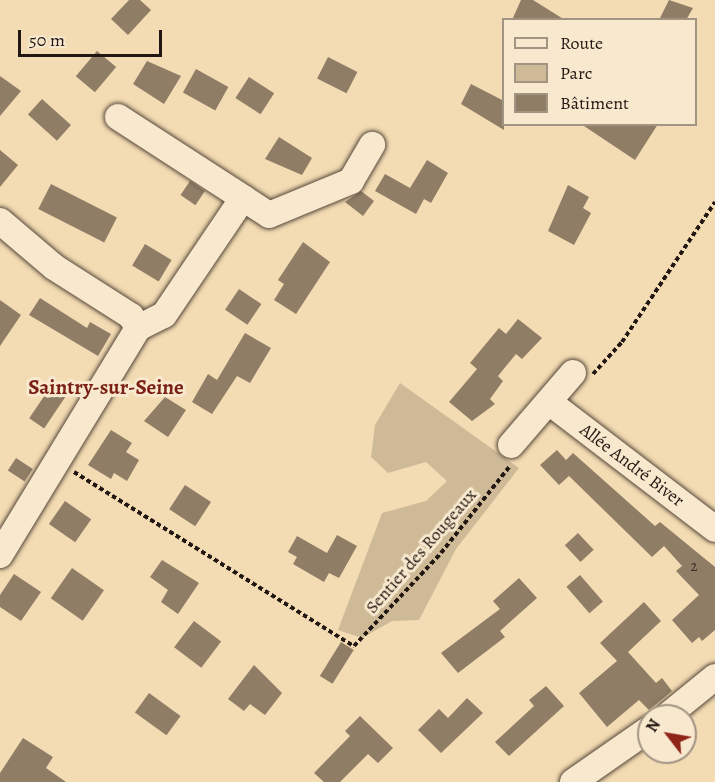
<!DOCTYPE html>
<html>
<head>
<meta charset="utf-8">
<style>
  body { margin:0 }
  #map { position:relative; width:715px; height:782px; overflow:hidden; background:#f3dbb3; font-family:Alegreya,serif }
  div>[style] { position:absolute }
  .green>* { inset:0; background:#cfba98 }
  .building>* { inset:0; background:#8f7d66; transform-origin:0 0 }
  .path>* { height:4px; margin-top:-2px; transform-origin:0; background:repeating-linear-gradient(90deg,#221712 0 4.5px,transparent 0 7.5px) }
  .roads { filter:drop-shadow(0 0 2px #56483a) drop-shadow(0 0 2px #56483a) }
  .minor>* { height:26px; margin:-13px; padding:0 13px; transform-origin:13px; border-radius:13px; background:#f7e8ce }
  span { translate:-50% -50%; white-space:nowrap; text-align:center; line-height:1.15; -webkit-text-stroke:6px #f7e8ce; paint-order:stroke }
  .number-label { font-size:15px; color:#3d3027 }
  .number-label span { -webkit-text-stroke-width:0 }
  .street-label { font-size:18px; color:#221712 }
  .quarter-label { font-size:21px; color:#7a1f14; font-weight:700 }
  .legend { position:absolute; left:502px; top:18px; width:195px; height:108px; box-sizing:border-box; background:#f7e8ce; border:2px solid #a29483; margin:0; padding:8px 10px; list-style:none; font-size:18px; color:#221712 }
  .legend li { display:flex; align-items:center; gap:12px; height:30px }
  .legend b { width:30px; border:2px solid #a29483 }
  .north { position:absolute; left:637px; top:704px; width:60px; height:60px; box-sizing:border-box; background:#f7e8ce; border:2px solid #a29483; border-radius:50%; rotate:301deg; font-size:16px; font-weight:700; line-height:24px; text-align:center; color:#221712 }
  .north::after { content:''; display:block; margin:auto; width:21px; height:27px; background:#8f2418; clip-path:polygon(50% 0,100% 100%,50% 72%,0 100%) }
  .scale { position:absolute; left:18px; top:30px; width:144px; height:27px; box-sizing:border-box; border:3px solid #221712; border-top:0; padding-left:8px; font-size:18px; line-height:21px; white-space:nowrap; color:#221712; -webkit-text-stroke:4px #f7e8ce; paint-order:stroke }
</style>
</head>
<body>
<div id="map">
  <div class="green">
    <i style="clip-path:polygon(400px 383px,519px 468px,456px 549px,419px 620px,392px 621px,362px 638px,338px 630px,382px 513px,426px 501px,447px 481px,426px 462px,388px 473px,371px 457px,375px 425px)"></i>
  </div>
  <div class="building">
    <i style="clip-path:polygon(129px 0,140px 0,151px 10px,128px 35px,111px 19px)"></i>
    <i style="clip-path:polygon(521px 0,533px 0,565px 20px,512px 20px)"></i>
    <i style="clip-path:polygon(669px 0,693px 8px,686px 20px,659px 20px)"></i>
    <i style="left:97px;top:51px;width:25px;height:33px;rotate:40deg"></i>
    <i style="left:328px;top:57px;width:33px;height:24px;rotate:27deg"></i>
    <i style="clip-path:polygon(147px 61px,181px 76px,164px 104px,133px 84px)"></i>
    <i style="left:196px;top:69px;width:37px;height:27px;rotate:29deg"></i>
    <i style="clip-path:polygon(0 76px,21px 91px,0 116px)"></i>
    <i style="left:249px;top:77px;width:30px;height:25px;rotate:33deg"></i>
    <i style="clip-path:polygon(471px 84px,504px 101px,504px 130px,461px 104px)"></i>
    <i style="left:42px;top:99px;width:39px;height:21px;rotate:42deg"></i>
    <i style="clip-path:polygon(581px 124px,658px 124px,635px 160px)"></i>
    <i style="clip-path:polygon(279px 137px,312px 158px,302px 175px,265px 159px)"></i>
    <i style="clip-path:polygon(0 150px,18px 165px,0 187px)"></i>
    <i style="clip-path:polygon(427px 160px,448px 173px,431px 203px,424px 199px,416px 214px,375px 191px,385px 174px,410px 188px)"></i>
    <i style="left:190px;top:181px;width:18px;height:17px;rotate:34deg"></i>
    <i style="left:51px;top:184px;width:74px;height:28px;rotate:27deg"></i>
    <i style="clip-path:polygon(568px 185px,589px 197px,583px 208px,591px 213px,574px 245px,548px 231px)"></i>
    <i style="clip-path:polygon(361px 191px,374px 201px,363px 216px,345px 202px)"></i>
    <i style="clip-path:polygon(303px 242px,330px 262px,296px 314px,274px 300px,284px 284px,278px 280px)"></i>
    <i style="left:145px;top:244px;width:31px;height:25px;rotate:31deg"></i>
    <i style="left:239px;top:289px;width:27px;height:25px;rotate:34deg"></i>
    <i style="clip-path:polygon(40px 298px,87px 328px,90px 322px,111px 334px,98px 356px,29px 315px)"></i>
    <i style="clip-path:polygon(0 300px,21px 315px,0 346px)"></i>
    <i style="clip-path:polygon(518px 319px,542px 338px,522px 359px,516px 354px,498px 376px,503px 381px,490px 399px,495px 404px,472px 421px,449px 402px,477px 369px,470px 363px,499px 328px,506px 334px)"></i>
    <i style="clip-path:polygon(245px 333px,271px 348px,250px 383px,237px 376px,212px 414px,192px 402px,208px 374px,217px 380px)"></i>
    <i style="left:51px;top:386px;width:18px;height:39px;rotate:34deg"></i>
    <i style="clip-path:polygon(165px 397px,186px 410px,168px 437px,144px 421px)"></i>
    <i style="clip-path:polygon(111px 430px,132px 443px,126px 452px,139px 460px,127px 481px,114px 473px,111px 479px,88px 465px)"></i>
    <i style="clip-path:polygon(557px 450px,566px 460px,573px 453px,655px 526px,660px 522px,715px 567px,715px 630px,702px 641px,699px 637px,692px 643px,672px 620px,699px 595px,676px 571px,682px 566px,664px 546px,652px 557px,569px 476px,559px 485px,540px 465px)"></i>
    <i style="left:16px;top:458px;width:20px;height:15px;rotate:33deg"></i>
    <i style="left:185px;top:485px;width:31px;height:29px;rotate:33deg"></i>
    <i style="left:65px;top:501px;width:32px;height:28px;rotate:35deg"></i>
    <i style="left:578px;top:533px;width:23px;height:18px;rotate:47deg"></i>
    <i style="clip-path:polygon(337px 535px,357px 546px,339px 578px,329px 573px,324px 582px,293px 564px,297px 557px,288px 552px,297px 536px,327px 553px)"></i>
    <i style="clip-path:polygon(162px 560px,199px 583px,178px 614px,161px 602px,168px 590px,150px 577px)"></i>
    <i style="left:72px;top:568px;width:39px;height:37px;rotate:35deg"></i>
    <i style="clip-path:polygon(14px 574px,41px 592px,21px 621px,0 607px,0 595px)"></i>
    <i style="left:580px;top:575px;width:35px;height:18px;rotate:49deg"></i>
    <i style="clip-path:polygon(519px 578px,537px 598px,500px 631px,505px 637px,458px 673px,441px 653px,500px 609px,493px 601px)"></i>
    <i style="clip-path:polygon(644px 602px,661px 621px,628px 652px,656px 683px,662px 678px,672px 691px,649px 710px,639px 700px,607px 727px,579px 693px,617px 661px,600px 643px)"></i>
    <i style="left:194px;top:621px;width:34px;height:33px;rotate:37deg"></i>
    <i style="left:341px;top:642px;width:15px;height:40px;rotate:32deg"></i>
    <i style="clip-path:polygon(254px 665px,282px 693px,265px 715px,250px 704px,244px 711px,228px 699px)"></i>
    <i style="clip-path:polygon(546px 686px,564px 706px,509px 756px,495px 742px,534px 706px,529px 700px)"></i>
    <i style="left:149px;top:693px;width:39px;height:24px;rotate:36deg"></i>
    <i style="clip-path:polygon(467px 698px,483px 713px,441px 753px,418px 730px,439px 709px,448px 718px)"></i>
    <i style="clip-path:polygon(360px 716px,393px 748px,378px 763px,368px 754px,340px 782px,324px 782px,314px 773px,350px 736px,345px 731px)"></i>
    <i style="clip-path:polygon(23px 738px,53px 757px,46px 768px,66px 782px,0 782px,0 773px)"></i>
  </div>
  <div class="path">
    <i style="left:593px;top:374px;width:43px;rotate:-47.8deg"></i>
    <i style="left:622px;top:342px;width:168px;rotate:-56.4deg"></i>
    <i style="left:74px;top:472px;width:330px;rotate:31.9deg"></i>
    <i style="left:354px;top:646px;width:127px;rotate:-46.9deg"></i>
    <i style="left:441px;top:553px;width:111px;rotate:-51.6deg"></i>
  </div>
  <div class="roads">
    <div class="minor">
      <i style="left:118px;top:117px;width:149px;rotate:32.9deg"></i>
      <i style="left:0;top:221px;width:71px;rotate:40.4deg"></i>
      <i style="left:54px;top:267px;width:91px;rotate:32.5deg"></i>
      <i style="left:131px;top:316px;width:14px;rotate:60deg"></i>
      <i style="left:549px;top:402px;width:209px;rotate:37.4deg"></i>
      <i style="left:511px;top:445px;width:95px;rotate:-49.3deg"></i>
      <i style="left:0;top:555px;width:266px;rotate:-58.7deg"></i>
      <i style="left:138px;top:328px;width:29px;rotate:-27deg"></i>
      <i style="left:164px;top:315px;width:141px;rotate:-56deg"></i>
      <i style="left:243px;top:198px;width:31px;rotate:33deg"></i>
      <i style="left:269px;top:215px;width:89px;rotate:-22.5deg"></i>
      <i style="left:351px;top:181px;width:42px;rotate:-59.7deg"></i>
      <i style="left:667px;top:716px;width:62px;rotate:-39.1deg"></i>
      <i style="left:573px;top:782px;width:93px;rotate:-34.9deg"></i>
    </div>
  </div>
  <div class="number-label">
    <span style="left:694px;top:567px">2</span>
  </div>
  <div class="street-label">
    <span style="left:632px;top:465px;rotate:37deg">Allée André Biver</span>
    <span style="left:421px;top:551px;rotate:-49deg">Sentier des Rougeaux</span>
  </div>
  <div class="quarter-label">
    <span style="left:106px;top:387px">Saintry-sur-Seine</span>
  </div>
  <ul class="legend">
  <li><b style="height:8px;background:#f7e8ce"></b>Route</li>
  <li><b style="height:16px;background:#cfba98"></b>Parc</li>
  <li><b style="height:16px;background:#8f7d66"></b>Bâtiment</li>
  </ul>
  <div class="north">N</div>
  <div class="scale">50 m</div>
</div>
</body>
</html>
